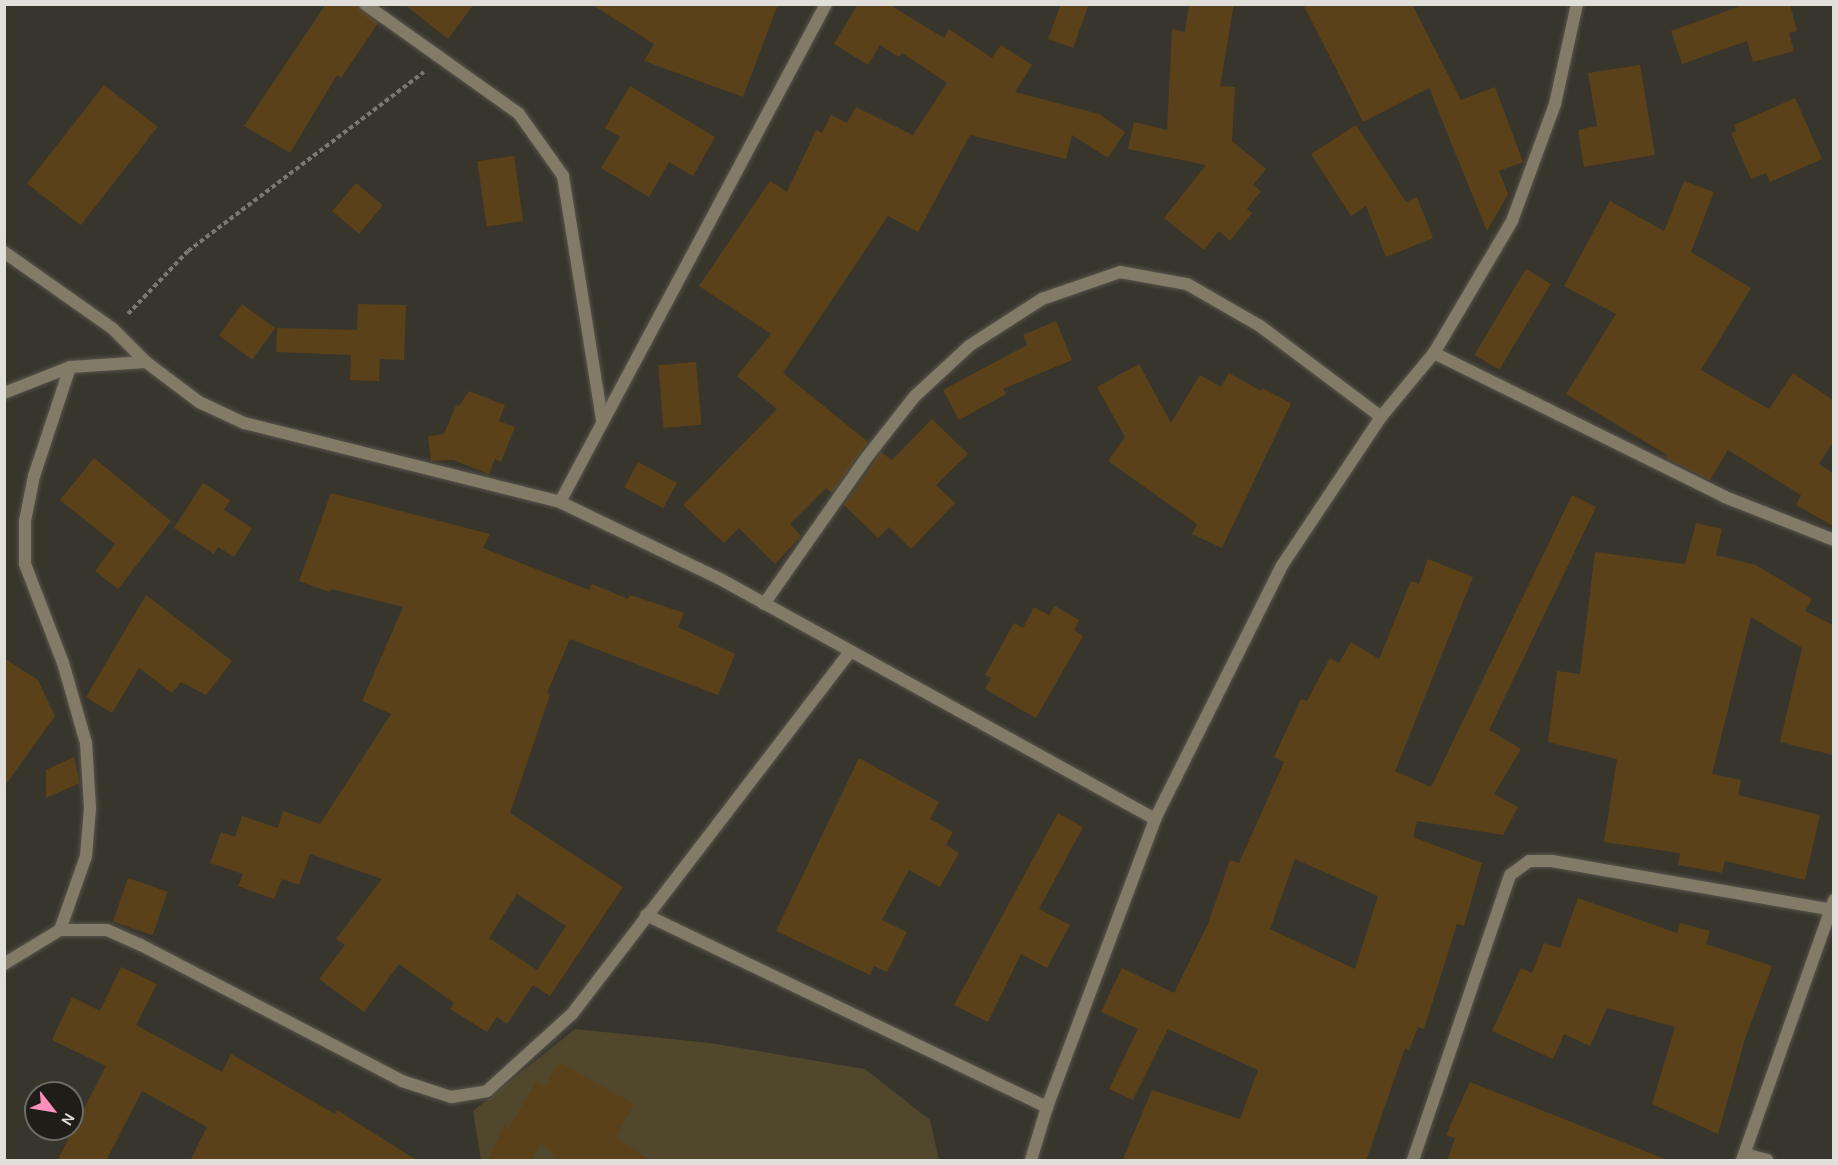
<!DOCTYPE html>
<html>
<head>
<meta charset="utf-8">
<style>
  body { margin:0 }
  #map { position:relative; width:1838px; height:1165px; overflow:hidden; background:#38352c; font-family:Karla,sans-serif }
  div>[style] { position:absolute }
  .green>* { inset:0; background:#50472d }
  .building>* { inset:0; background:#5b4119; transform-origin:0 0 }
  .path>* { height:4px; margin-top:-2px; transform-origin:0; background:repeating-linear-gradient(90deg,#7a7870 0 4.5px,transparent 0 7.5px) }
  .roads { filter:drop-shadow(0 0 2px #56544b) drop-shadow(0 0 2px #56544b) }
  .minor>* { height:12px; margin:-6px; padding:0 6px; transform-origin:6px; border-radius:6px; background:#827b68 }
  span { translate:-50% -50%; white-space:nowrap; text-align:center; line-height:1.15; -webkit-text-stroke:4.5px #1e1d18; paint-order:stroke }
  .frame { position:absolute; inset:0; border:6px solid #e1dfd9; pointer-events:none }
  .north { position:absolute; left:24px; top:1081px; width:60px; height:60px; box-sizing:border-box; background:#1e1d18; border:2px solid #6c6b65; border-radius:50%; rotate:121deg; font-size:16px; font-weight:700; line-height:24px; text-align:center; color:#e1dfd9 }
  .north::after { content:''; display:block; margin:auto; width:21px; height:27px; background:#fe8ebc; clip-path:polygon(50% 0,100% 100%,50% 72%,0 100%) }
</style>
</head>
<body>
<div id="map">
  <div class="green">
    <i style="clip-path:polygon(575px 1029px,710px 1043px,865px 1069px,930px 1120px,939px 1160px,481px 1160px,473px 1111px)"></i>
  </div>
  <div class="building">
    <i style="clip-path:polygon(326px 4px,357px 4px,378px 23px,341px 78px,337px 75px,290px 153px,244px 126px)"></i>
    <i style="clip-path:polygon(404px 4px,474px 4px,448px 39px)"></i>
    <i style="clip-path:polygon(591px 4px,778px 4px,743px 97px,644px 61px,654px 44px)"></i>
    <i style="clip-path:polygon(858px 4px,888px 4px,944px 38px,949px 29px,992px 58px,1001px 45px,1032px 65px,1015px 92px,1099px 114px,1125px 132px,1108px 158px,1072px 135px,1066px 159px,970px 135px,918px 232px,888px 216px,783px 373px,868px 442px,832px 493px,826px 488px,790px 524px,801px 536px,775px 564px,739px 528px,724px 543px,683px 505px,777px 409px,737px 376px,771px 334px,699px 286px,770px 181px,787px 192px,816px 130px,822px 133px,831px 115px,847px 123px,856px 107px,913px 135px,947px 83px,902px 53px,899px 57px,880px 45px,868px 65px,834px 44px)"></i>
    <i style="clip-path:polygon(1061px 4px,1089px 4px,1073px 48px,1048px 39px)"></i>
    <i style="clip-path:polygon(1189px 4px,1234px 4px,1220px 86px,1235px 87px,1232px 141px,1266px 169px,1253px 185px,1261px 191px,1247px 209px,1252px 213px,1230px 241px,1219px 231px,1204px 250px,1164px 218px,1206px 165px,1128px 149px,1134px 122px,1167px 130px,1172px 29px,1185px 32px)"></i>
    <i style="clip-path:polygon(1303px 4px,1412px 4px,1461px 100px,1495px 87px,1523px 162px,1499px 171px,1508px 194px,1487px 231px,1429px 88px,1363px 122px)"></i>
    <i style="clip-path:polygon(1746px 4px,1790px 4px,1797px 31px,1789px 33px,1794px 51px,1753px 62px,1747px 41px,1682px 64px,1671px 31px)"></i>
    <i style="clip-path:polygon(1640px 65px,1655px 155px,1584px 167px,1578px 130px,1597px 126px,1588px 73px)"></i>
    <i style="left:104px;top:85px;width:68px;height:125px;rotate:38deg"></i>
    <i style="clip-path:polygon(630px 86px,715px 137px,693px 176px,669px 162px,649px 197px,601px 168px,620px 137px,605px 128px)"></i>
    <i style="clip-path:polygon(1795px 98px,1822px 159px,1770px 182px,1766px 173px,1751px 179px,1731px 133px,1736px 131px,1734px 125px)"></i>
    <i style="clip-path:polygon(1356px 125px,1406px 202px,1417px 197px,1433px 238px,1386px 257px,1366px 206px,1351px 216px,1311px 154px)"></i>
    <i style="left:514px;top:156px;width:66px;height:37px;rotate:82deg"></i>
    <i style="clip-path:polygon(1684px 181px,1714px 192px,1691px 252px,1751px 288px,1701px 370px,1769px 409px,1793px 373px,1833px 400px,1833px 442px,1819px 464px,1833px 473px,1833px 526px,1796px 505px,1801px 495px,1728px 450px,1710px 480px,1666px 458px,1667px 455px,1566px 394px,1616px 314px,1564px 286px,1610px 201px,1664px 231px)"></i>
    <i style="left:356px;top:183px;width:35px;height:37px;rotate:40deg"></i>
    <i style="left:1526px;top:269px;width:29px;height:100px;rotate:31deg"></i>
    <i style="left:242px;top:304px;width:41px;height:39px;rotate:36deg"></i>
    <i style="clip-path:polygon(358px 304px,406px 305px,404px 360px,380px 359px,379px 381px,350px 380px,351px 355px,276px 352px,277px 328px,357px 330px)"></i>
    <i style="clip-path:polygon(1056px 321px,1072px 360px,1003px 389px,1006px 394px,959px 420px,943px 390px,1027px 345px,1023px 335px)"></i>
    <i style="left:696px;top:362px;width:63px;height:38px;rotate:85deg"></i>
    <i style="clip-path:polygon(1139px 364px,1171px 423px,1200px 375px,1221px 387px,1229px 373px,1261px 391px,1262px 388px,1291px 403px,1222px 548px,1192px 534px,1197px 524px,1108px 461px,1125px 437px,1097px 387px)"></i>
    <i style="clip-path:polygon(469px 391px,505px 405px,499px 421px,515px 427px,501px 462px,495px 459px,489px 474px,453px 460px,431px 461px,428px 436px,444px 434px,456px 405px,459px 406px)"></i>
    <i style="clip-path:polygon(932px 419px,968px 454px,936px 485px,955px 503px,911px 549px,889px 527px,878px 538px,844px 505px,881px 452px,892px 460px)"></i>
    <i style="clip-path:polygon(94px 458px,171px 521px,118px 589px,95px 571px,115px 544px,60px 500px)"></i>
    <i style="left:638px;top:462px;width:44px;height:29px;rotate:28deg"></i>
    <i style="clip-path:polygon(203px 483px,230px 500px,224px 510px,252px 528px,234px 557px,218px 547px,214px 554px,174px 528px)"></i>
    <i style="clip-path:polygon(evenodd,331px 493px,490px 534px,483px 548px,589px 590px,592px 584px,628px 599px,630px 595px,684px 613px,678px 627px,735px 654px,718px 695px,570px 639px,547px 693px,550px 695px,510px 813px,623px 887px,550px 996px,533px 985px,507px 1024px,497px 1017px,487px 1032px,450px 1009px,454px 1003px,399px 964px,364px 1012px,319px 979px,345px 945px,336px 939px,382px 879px,310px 854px,299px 885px,282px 879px,274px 899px,238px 886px,243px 874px,210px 863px,221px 832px,235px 837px,242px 816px,278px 828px,283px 811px,320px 824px,391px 714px,362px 701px,403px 607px,331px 589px,330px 592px,299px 581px,331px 493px,517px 894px,566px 926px,537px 970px,489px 938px,517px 894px)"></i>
    <i style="clip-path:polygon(evenodd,1572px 495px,1596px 507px,1489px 730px,1521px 749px,1494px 794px,1518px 807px,1503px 835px,1417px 821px,1413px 837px,1482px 863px,1464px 926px,1457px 924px,1424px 1029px,1418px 1027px,1409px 1050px,1405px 1048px,1366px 1161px,1122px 1161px,1152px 1090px,1240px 1119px,1258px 1070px,1168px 1029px,1133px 1100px,1109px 1089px,1138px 1029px,1101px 1012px,1122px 968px,1174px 993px,1208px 924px,1230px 860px,1239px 863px,1284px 762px,1274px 757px,1301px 699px,1307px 701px,1330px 658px,1339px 663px,1351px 642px,1379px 659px,1411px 581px,1419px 584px,1428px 559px,1473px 577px,1395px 771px,1431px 787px,1572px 495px,1295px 859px,1378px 896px,1355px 969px,1270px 929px,1295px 859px)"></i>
    <i style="clip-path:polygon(1696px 523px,1722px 529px,1716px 555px,1756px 565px,1812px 599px,1805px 611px,1833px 625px,1833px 755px,1780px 742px,1802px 648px,1751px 617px,1712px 774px,1741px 780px,1738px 795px,1820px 815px,1805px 880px,1725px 861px,1722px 873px,1678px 865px,1680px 853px,1604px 842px,1617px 759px,1548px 742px,1557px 671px,1580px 674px,1595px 552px,1685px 564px)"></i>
    <i style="clip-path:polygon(146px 595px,232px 661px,206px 695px,181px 682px,172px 693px,139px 668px,112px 713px,86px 697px)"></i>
    <i style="clip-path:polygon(1055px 606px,1079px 620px,1074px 630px,1083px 636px,1036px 718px,985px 689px,991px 678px,985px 675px,1014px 623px,1023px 628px,1034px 607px,1049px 615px)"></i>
    <i style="clip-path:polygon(4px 658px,38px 680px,55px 716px,4px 787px)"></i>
    <i style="clip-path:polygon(74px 757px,80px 783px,46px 798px,46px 770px)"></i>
    <i style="clip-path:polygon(859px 758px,939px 802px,930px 819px,953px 832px,946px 845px,959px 853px,940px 887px,909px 870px,882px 920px,907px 932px,887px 972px,874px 966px,870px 975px,776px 931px)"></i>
    <i style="clip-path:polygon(1058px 813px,1083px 827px,1039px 909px,1070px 925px,1047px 968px,1021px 954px,988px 1022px,954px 1005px)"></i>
    <i style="left:128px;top:878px;width:42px;height:46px;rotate:19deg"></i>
    <i style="clip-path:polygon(1578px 898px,1677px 933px,1680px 923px,1710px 931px,1706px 944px,1772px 966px,1745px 1039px,1718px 1134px,1652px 1104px,1675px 1027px,1607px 1008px,1590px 1046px,1564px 1034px,1553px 1059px,1492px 1031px,1521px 968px,1532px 973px,1544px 943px,1560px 948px)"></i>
    <i style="clip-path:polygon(121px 967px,157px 984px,136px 1025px,222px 1072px,231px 1054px,335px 1114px,337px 1110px,418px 1161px,190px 1161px,207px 1127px,142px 1091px,106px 1161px,57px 1161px,106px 1066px,52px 1040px,72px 997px,100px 1011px)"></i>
    <i style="clip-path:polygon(559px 1062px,634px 1104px,616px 1137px,651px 1161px,559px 1161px,540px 1142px,532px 1161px,487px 1161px,504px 1126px,509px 1129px,536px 1081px,545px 1086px)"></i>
    <i style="clip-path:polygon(1470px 1082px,1665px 1159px,1665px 1161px,1447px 1161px,1455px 1138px,1446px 1135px)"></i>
  </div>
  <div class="path">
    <i style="left:128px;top:314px;width:87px;rotate:-46.4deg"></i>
    <i style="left:188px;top:251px;width:296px;rotate:-37.2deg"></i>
  </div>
  <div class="roads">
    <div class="minor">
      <i style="left:365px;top:4px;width:189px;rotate:35.5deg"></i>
      <i style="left:519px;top:114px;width:76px;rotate:54.6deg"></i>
      <i style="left:563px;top:176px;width:247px;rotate:80.9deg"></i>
      <i style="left:4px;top:252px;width:133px;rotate:35.2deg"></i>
      <i style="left:113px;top:329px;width:47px;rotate:45deg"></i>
      <i style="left:146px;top:362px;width:66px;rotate:37deg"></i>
      <i style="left:199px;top:402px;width:50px;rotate:25deg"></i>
      <i style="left:244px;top:423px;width:326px;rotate:14deg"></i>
      <i style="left:560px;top:502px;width:178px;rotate:25.7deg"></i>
      <i style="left:720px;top:579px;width:497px;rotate:28.9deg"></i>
      <i style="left:1434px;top:353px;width:325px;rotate:26.3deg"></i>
      <i style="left:1725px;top:497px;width:117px;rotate:21.5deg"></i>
      <i style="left:4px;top:393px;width:71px;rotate:-21.5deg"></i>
      <i style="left:70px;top:367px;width:76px;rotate:-3.8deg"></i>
      <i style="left:560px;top:502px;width:565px;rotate:-61.89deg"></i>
      <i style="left:764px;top:604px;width:179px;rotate:-55deg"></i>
      <i style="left:867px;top:457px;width:76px;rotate:-51.9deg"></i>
      <i style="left:914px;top:397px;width:75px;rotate:-42.8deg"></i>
      <i style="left:969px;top:346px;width:87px;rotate:-32.8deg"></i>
      <i style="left:1042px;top:299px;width:83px;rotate:-19.1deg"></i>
      <i style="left:1120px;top:272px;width:68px;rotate:10.2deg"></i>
      <i style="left:1187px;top:284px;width:84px;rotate:29.9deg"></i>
      <i style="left:1260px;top:326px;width:151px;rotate:36.9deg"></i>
      <i style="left:646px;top:915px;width:445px;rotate:25.6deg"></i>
      <i style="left:60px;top:930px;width:78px;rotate:-70.6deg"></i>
      <i style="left:86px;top:856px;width:48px;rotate:-85.2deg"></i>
      <i style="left:90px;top:808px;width:65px;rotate:-93.5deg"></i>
      <i style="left:86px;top:743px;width:83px;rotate:-106deg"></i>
      <i style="left:63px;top:663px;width:106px;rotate:-111deg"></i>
      <i style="left:25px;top:564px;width:43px;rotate:-90deg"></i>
      <i style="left:25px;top:521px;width:46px;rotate:-78.7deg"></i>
      <i style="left:34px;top:476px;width:115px;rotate:-71.7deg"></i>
      <i style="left:4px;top:964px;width:66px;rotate:-31.3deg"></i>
      <i style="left:60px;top:930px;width:47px"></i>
      <i style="left:107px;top:930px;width:37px;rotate:24deg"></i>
      <i style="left:141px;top:945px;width:294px;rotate:27.5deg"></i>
      <i style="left:402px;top:1081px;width:52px;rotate:18.1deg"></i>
      <i style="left:451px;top:1097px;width:36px;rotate:-9deg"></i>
      <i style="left:487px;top:1091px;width:115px;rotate:-42.2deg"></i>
      <i style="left:572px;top:1014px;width:455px;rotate:-52.5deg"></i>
      <i style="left:1745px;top:1154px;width:23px;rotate:15deg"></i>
      <i style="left:1031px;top:1160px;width:55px;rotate:-73.2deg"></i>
      <i style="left:1047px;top:1107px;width:308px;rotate:-69.4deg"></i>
      <i style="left:1155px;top:819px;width:282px;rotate:-63.4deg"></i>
      <i style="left:1281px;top:567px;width:180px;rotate:-56.3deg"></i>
      <i style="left:1381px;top:417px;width:83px;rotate:-50.4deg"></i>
      <i style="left:1434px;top:353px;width:153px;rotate:-59.4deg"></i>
      <i style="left:1512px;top:221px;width:125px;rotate:-69.8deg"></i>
      <i style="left:1555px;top:104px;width:102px;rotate:-77.6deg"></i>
      <i style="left:1413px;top:1160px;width:301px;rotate:-71.2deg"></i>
      <i style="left:1510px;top:875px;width:24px;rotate:-36deg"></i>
      <i style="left:1529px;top:861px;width:23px"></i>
      <i style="left:1552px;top:861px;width:286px;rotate:9.9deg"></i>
      <i style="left:1742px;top:1160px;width:276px;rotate:-70.5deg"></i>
    </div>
  </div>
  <div class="frame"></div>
  <div class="north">N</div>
</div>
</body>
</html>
